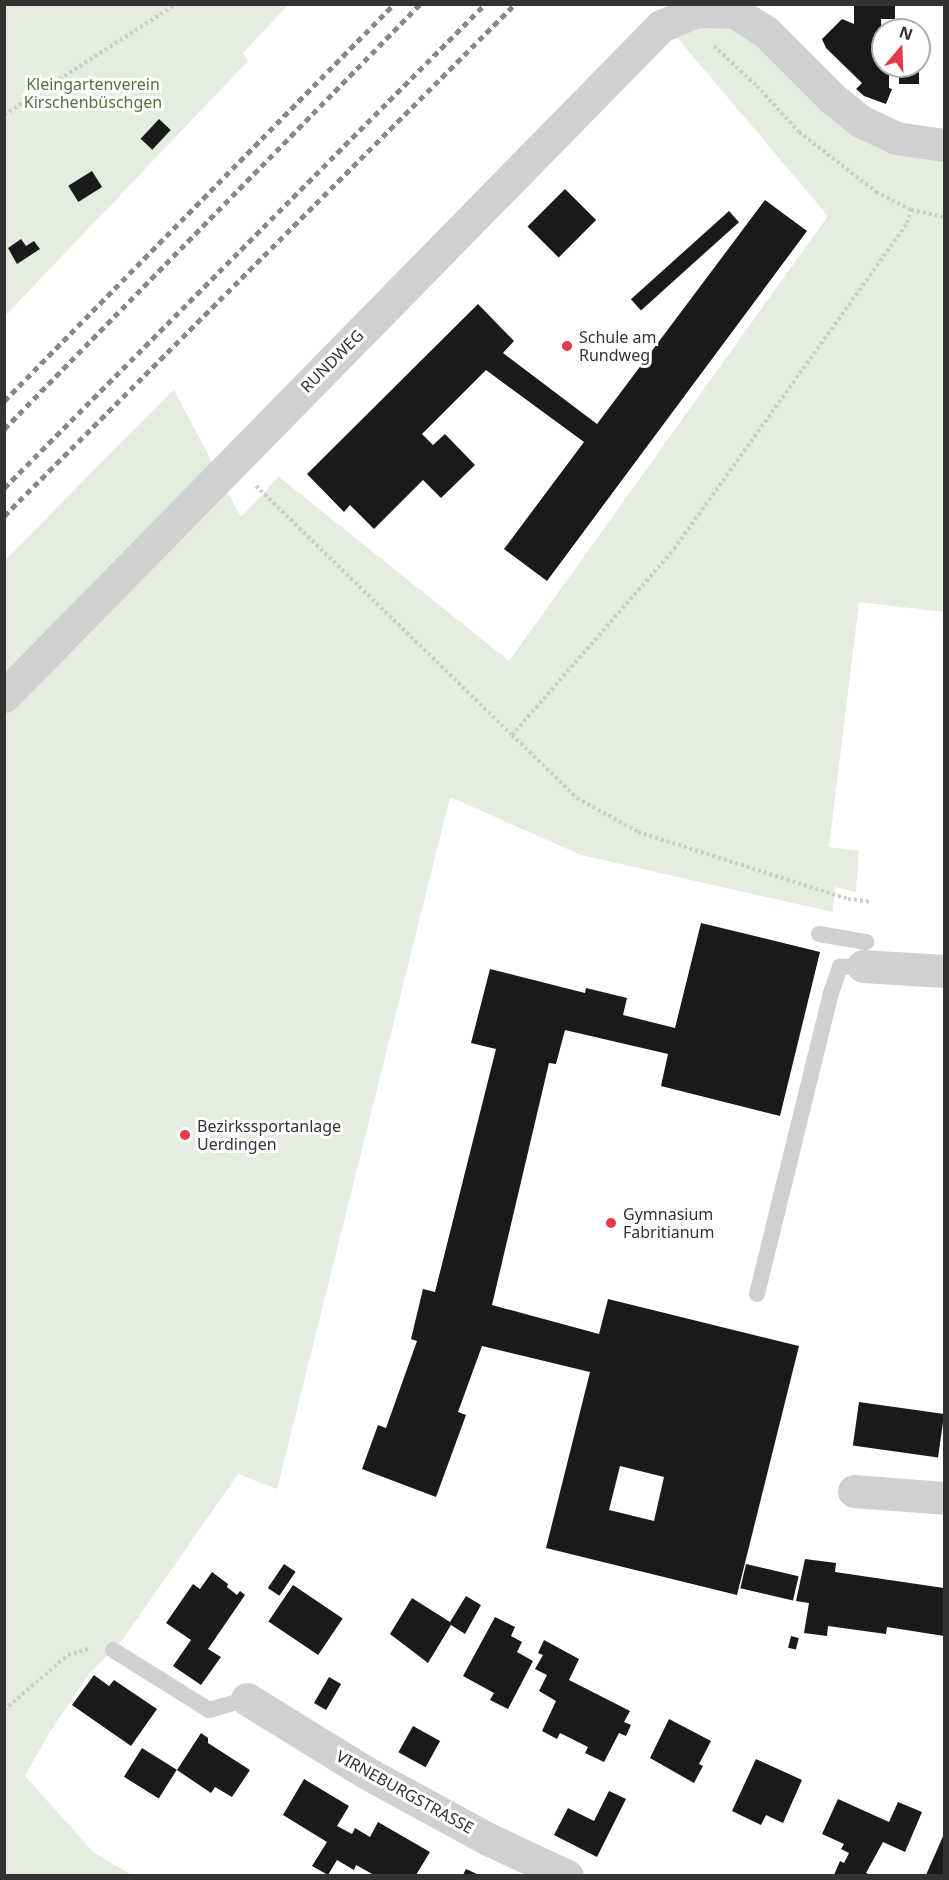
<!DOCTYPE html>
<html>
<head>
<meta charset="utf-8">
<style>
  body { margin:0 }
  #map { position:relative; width:949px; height:1880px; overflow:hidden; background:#fff; font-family:"Noto Sans",sans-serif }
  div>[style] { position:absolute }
  .green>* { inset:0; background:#e6ecdf }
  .building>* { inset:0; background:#1a1a1a; transform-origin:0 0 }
  .path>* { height:4px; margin-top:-2px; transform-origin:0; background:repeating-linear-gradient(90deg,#cdcdcd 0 3px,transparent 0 6px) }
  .service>* { height:16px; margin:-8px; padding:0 8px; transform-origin:8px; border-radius:8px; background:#d0d0d0 }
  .minor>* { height:33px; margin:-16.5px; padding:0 16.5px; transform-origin:16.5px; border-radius:16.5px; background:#d0d0d0 }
  .rail>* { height:4.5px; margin-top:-2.25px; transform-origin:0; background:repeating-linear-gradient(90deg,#888 0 6px,transparent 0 10.5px) }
  .dots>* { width:16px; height:16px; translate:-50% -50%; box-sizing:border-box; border:3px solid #fff; border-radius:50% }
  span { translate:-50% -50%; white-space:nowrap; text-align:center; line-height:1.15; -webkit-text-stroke:6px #fff; paint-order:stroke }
  .park-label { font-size:16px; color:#56703f }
  .poi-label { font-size:16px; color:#333 }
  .left { translate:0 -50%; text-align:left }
  .street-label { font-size:16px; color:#333 }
  .frame { position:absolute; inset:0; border:6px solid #333; pointer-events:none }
  .north { position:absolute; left:871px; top:18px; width:60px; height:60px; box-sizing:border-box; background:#fff; border:2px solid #adadad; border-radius:50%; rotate:19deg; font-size:16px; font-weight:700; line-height:24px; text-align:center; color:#333 }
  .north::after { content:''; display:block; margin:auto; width:21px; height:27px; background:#e63946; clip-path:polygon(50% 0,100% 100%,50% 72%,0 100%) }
</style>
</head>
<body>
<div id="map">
  <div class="green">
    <i style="clip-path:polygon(5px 5px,288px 5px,243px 53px,248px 61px,5px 316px)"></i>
    <i style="clip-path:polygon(735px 12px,832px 98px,944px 145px,944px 612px,859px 602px,829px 847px,859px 851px,856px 892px,835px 887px,833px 912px,581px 855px,450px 797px,277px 1489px,238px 1474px,123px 1639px,90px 1673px,51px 1730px,25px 1776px,94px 1853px,132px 1875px,5px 1876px,5px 560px,174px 390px,241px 517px,279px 477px,509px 661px,828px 216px,680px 41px,661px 26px)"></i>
  </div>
  <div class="building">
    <i style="clip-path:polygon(854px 5px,895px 5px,895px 19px,881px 19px,883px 66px,889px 66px,889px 88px,892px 89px,886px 104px,864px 96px,856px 89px,862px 83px,826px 48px,822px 39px,842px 19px,854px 24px)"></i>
    <i style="left:899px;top:66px;width:20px;height:18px"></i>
    <i style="left:159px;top:119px;width:16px;height:27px;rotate:43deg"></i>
    <i style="left:92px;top:171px;width:19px;height:28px;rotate:58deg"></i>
    <i style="left:565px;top:189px;width:44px;height:53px;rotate:45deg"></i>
    <i style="clip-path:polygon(765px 200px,807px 231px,547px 581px,504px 549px,584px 442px,486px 370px,422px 434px,433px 445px,445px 434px,475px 465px,441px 498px,423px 480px,374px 529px,350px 505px,344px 512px,307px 474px,478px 304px,514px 341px,503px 353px,597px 424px)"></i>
    <i style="left:729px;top:211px;width:15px;height:132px;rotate:48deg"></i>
    <i style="clip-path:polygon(21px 239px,26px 246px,34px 241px,40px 249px,17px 264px,8px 248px)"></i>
    <i style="clip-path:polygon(evenodd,701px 923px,820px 952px,780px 1116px,661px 1086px,668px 1054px,565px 1030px,556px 1064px,549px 1063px,492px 1305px,599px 1334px,608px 1299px,799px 1346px,737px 1595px,546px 1548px,590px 1372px,482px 1346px,458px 1412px,466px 1415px,436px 1497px,362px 1469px,378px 1425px,386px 1428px,417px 1341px,411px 1339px,423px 1289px,435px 1292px,496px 1049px,471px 1043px,490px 969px,585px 993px,586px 988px,627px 998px,623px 1015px,675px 1028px,701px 923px,620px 1466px,664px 1477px,654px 1521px,609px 1510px,620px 1466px)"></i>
    <i style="left:859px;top:1402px;width:86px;height:44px;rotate:8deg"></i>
    <i style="clip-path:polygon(805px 1559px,836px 1563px,835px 1572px,944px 1588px,944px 1636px,887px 1627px,886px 1634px,828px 1626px,827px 1636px,804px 1633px,809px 1603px,796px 1601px)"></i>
    <i style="left:284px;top:1564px;width:14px;height:29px;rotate:34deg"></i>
    <i style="left:746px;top:1564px;width:54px;height:25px;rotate:13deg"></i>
    <i style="clip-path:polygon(212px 1572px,228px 1584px,227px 1587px,237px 1595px,240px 1591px,245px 1595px,208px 1649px,221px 1657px,201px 1685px,173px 1666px,191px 1640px,166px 1623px,193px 1584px,200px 1589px)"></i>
    <i style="left:293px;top:1585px;width:60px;height:44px;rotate:34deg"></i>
    <i style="clip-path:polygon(466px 1596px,481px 1605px,465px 1634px,451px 1625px,428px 1663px,390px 1634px,412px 1598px,450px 1622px)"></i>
    <i style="clip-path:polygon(495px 1617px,515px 1627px,511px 1636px,522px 1642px,517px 1652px,533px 1661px,508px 1709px,490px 1700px,494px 1693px,463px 1676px)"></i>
    <i style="left:791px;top:1636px;width:8px;height:12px;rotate:14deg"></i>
    <i style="clip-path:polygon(544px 1640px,579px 1659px,569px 1680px,630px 1711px,624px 1722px,631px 1725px,626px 1736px,619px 1733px,604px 1762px,585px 1753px,588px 1747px,560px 1733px,557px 1739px,542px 1731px,556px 1701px,539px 1691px,547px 1675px,535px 1669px,543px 1655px,538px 1653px)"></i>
    <i style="clip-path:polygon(94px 1675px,109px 1686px,114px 1680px,157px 1709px,131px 1746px,72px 1705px)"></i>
    <i style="left:329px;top:1677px;width:14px;height:30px;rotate:30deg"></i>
    <i style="clip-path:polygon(669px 1719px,711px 1741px,699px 1764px,703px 1766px,694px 1783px,650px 1758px)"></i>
    <i style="left:413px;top:1726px;width:31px;height:30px;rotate:29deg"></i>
    <i style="clip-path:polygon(201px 1733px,208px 1738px,208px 1743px,250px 1770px,232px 1797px,215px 1787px,211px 1793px,177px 1770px)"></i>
    <i style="left:142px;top:1748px;width:41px;height:34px;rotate:32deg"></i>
    <i style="clip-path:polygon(756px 1759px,802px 1780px,783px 1823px,766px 1815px,761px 1825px,732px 1811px)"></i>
    <i style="clip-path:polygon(304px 1779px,349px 1806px,337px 1826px,352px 1834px,355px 1828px,370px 1837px,378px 1822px,430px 1852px,416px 1875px,374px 1875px,356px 1865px,354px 1870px,337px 1860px,328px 1875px,312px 1866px,327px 1842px,283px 1815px)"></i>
    <i style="clip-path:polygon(609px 1791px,626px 1799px,597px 1857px,554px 1835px,568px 1808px,594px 1821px)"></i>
    <i style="clip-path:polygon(838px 1799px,889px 1822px,898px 1802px,922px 1812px,905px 1852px,883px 1842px,866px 1873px,871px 1875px,834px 1875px,840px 1861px,844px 1863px,849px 1853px,841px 1849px,844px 1844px,822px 1834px)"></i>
    <i style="clip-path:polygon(944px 1834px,944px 1875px,926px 1875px)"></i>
    <i style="clip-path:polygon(466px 1869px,479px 1875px,463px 1875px)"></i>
  </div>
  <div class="path">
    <i style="left:714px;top:46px;width:59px;rotate:42.9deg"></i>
    <i style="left:757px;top:86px;width:62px;rotate:47.6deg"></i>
    <i style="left:799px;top:132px;width:98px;rotate:37.9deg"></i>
    <i style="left:876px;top:192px;width:39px;rotate:27deg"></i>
    <i style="left:911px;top:210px;width:34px;rotate:12deg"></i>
    <i style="left:4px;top:115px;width:205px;rotate:-32.8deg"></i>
    <i style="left:256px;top:486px;width:357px;rotate:44.2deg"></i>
    <i style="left:512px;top:735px;width:247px;rotate:-48.9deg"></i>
    <i style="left:674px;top:549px;width:401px;rotate:-54.4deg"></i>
    <i style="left:907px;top:223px;width:14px;rotate:-73deg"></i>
    <i style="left:512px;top:735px;width:91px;rotate:44.1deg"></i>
    <i style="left:577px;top:798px;width:70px;rotate:29.1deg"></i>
    <i style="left:638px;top:832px;width:220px;rotate:17.7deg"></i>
    <i style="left:848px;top:899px;width:23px;rotate:7deg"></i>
    <i style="left:4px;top:1710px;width:84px;rotate:-40.7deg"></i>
    <i style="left:68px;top:1655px;width:21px;rotate:-17deg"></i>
  </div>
  <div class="service">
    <i style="left:819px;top:934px;width:48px;rotate:9.7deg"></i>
    <i style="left:757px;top:1294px;width:310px;rotate:-76.2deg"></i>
    <i style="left:831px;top:993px;width:28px;rotate:-71deg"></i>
    <i style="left:840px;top:967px;width:23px;rotate:-2deg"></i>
    <i style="left:113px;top:1650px;width:113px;rotate:32deg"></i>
    <i style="left:209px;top:1710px;width:40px;rotate:-16deg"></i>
  </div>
  <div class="minor">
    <i style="left:4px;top:696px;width:938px;rotate:-45.56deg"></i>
    <i style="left:661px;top:26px;width:38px;rotate:-23deg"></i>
    <i style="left:696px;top:11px;width:39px;rotate:1deg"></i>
    <i style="left:735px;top:12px;width:37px;rotate:33deg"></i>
    <i style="left:766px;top:32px;width:93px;rotate:45deg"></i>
    <i style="left:832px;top:98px;width:36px;rotate:39deg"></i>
    <i style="left:860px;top:121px;width:40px;rotate:25deg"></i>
    <i style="left:896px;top:138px;width:49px;rotate:8.3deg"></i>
    <i style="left:863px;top:966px;width:81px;rotate:3.5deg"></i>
    <i style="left:854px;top:1491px;width:90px;rotate:4.4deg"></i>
    <i style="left:247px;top:1699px;width:139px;rotate:31.7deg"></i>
    <i style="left:365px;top:1772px;width:140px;rotate:28.6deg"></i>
    <i style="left:488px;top:1839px;width:87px;rotate:25.1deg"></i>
  </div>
  <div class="rail">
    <i style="left:4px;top:401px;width:557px;rotate:-45.51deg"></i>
    <i style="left:4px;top:429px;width:595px;rotate:-45.61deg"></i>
    <i style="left:4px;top:488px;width:682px;rotate:-45.18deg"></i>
    <i style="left:4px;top:516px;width:723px;rotate:-45.06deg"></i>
  </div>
  <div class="dots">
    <i style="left:567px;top:346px;background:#e63946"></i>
    <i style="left:185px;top:1135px;background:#e63946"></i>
    <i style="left:611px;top:1223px;background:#e63946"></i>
  </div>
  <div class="park-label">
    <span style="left:93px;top:93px">Kleingartenverein<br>Kirschenbüschgen</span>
  </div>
  <div class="poi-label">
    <span class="left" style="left:579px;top:346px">Schule am<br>Rundweg</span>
    <span class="left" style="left:197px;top:1135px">Bezirkssportanlage<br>Uerdingen</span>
    <span class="left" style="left:623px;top:1223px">Gymnasium<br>Fabritianum</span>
  </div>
  <div class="street-label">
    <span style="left:332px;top:361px;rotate:-45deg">RUNDWEG</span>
    <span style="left:405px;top:1792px;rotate:29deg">VIRNEBURGSTRASSE</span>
  </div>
  <div class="frame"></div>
  <div class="north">N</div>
</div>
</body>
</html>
